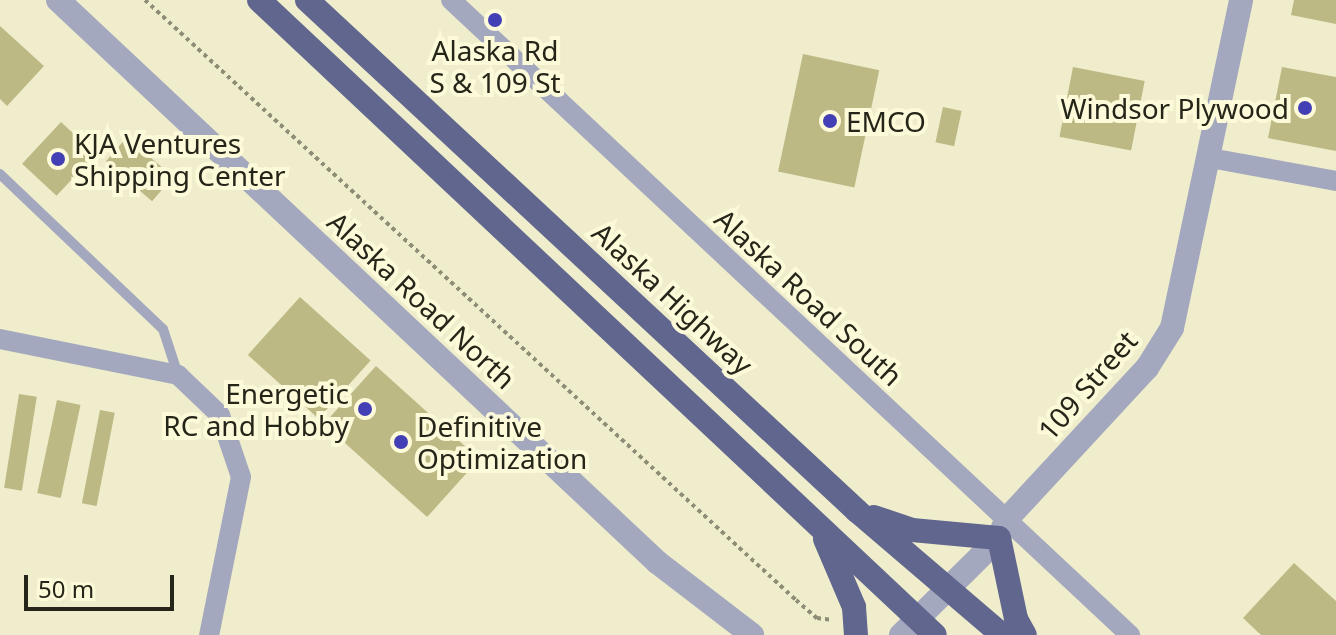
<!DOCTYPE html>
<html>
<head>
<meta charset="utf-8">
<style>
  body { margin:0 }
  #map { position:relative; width:1336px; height:635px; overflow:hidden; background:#efedcc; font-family:"Noto Sans",sans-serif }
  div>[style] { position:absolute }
  .building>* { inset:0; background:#bdb984; transform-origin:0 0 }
  .path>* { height:4px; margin-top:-2px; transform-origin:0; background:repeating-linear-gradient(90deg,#8e8d76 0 4px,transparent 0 8px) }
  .service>* { height:10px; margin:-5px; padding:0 5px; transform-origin:5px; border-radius:5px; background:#a4a8be }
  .minor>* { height:20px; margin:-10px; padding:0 10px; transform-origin:10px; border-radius:10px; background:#a4a8be }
  .tertiary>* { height:24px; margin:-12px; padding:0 12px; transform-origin:12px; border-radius:12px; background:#a4a8be }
  .trunk>* { height:24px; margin:-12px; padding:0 12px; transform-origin:12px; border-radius:12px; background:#60668e }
  .dots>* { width:22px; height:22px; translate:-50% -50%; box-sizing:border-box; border:4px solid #fcfad9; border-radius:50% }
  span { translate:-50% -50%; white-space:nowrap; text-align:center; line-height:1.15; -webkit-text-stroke:8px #fcfad9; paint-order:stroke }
  .poi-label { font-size:28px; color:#262519 }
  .right { translate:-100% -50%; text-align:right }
  .left { translate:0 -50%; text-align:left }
  .street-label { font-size:28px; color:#262519 }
  .scale { position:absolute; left:24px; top:575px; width:150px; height:36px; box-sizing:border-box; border:4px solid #262519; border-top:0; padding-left:10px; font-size:24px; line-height:28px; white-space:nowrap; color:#262519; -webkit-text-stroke:6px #fcfad9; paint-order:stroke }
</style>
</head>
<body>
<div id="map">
  <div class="building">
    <i style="clip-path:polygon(1294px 0,1336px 0,1336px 24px,1291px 15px)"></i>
    <i style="clip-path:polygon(0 26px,44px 66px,7px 106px,0 99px)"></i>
    <i style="left:803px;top:54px;width:78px;height:120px;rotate:12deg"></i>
    <i style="left:1073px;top:67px;width:73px;height:71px;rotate:11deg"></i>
    <i style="clip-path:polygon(1282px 67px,1336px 77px,1336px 151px,1268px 138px)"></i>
    <i style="left:943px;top:107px;width:19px;height:36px;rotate:12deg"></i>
    <i style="left:61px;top:122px;width:47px;height:57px;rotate:43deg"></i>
    <i style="left:127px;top:137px;width:61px;height:32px;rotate:41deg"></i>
    <i style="left:300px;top:297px;width:95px;height:78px;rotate:42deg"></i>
    <i style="left:376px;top:366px;width:139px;height:78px;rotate:42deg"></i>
    <i style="left:19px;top:394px;width:18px;height:95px;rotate:9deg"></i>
    <i style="left:57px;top:400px;width:24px;height:95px;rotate:12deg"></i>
    <i style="left:100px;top:410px;width:15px;height:95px;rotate:11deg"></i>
    <i style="clip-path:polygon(1294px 563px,1336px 601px,1336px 635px,1261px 635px,1243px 618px)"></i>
  </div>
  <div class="path">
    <i style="left:145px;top:0;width:885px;rotate:42.67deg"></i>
    <i style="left:796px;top:600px;width:28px;rotate:41deg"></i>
    <i style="left:817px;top:618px;width:16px;rotate:7deg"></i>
  </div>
  <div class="service">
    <i style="left:0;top:174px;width:225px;rotate:43.6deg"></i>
    <i style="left:163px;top:329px;width:48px;rotate:71.9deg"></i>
  </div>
  <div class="minor">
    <i style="left:451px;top:0;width:930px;rotate:43.08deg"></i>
    <i style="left:1210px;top:158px;width:128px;rotate:10.3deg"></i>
    <i style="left:0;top:339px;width:182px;rotate:11.4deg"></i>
    <i style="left:178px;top:375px;width:58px;rotate:43.6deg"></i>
    <i style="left:220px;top:415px;width:65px;rotate:71.3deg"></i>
    <i style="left:241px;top:477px;width:161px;rotate:101.4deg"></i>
  </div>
  <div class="tertiary">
    <i style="left:58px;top:0;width:821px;rotate:43.17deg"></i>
    <i style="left:657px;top:562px;width:120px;rotate:37.5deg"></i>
    <i style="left:901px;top:635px;width:138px;rotate:-44.7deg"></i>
    <i style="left:999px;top:538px;width:19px;rotate:-69deg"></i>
    <i style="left:1006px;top:520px;width:207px;rotate:-47.2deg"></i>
    <i style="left:1147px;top:368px;width:47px;rotate:-58deg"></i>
    <i style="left:1172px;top:328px;width:335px;rotate:-78.1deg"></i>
  </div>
  <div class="trunk">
    <i style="left:259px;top:0;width:927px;rotate:43.21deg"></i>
    <i style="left:307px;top:0;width:751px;rotate:42.89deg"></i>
    <i style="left:857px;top:511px;width:191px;rotate:40.5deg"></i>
    <i style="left:874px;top:517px;width:40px;rotate:18.9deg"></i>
    <i style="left:912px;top:530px;width:87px;rotate:5.3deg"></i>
    <i style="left:999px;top:538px;width:83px;rotate:78.1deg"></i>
    <i style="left:1016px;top:619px;width:18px;rotate:61deg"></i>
    <i style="left:825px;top:539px;width:74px;rotate:66.9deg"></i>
    <i style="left:854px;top:607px;width:28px;rotate:86deg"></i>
  </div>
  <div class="dots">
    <i style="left:495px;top:20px;background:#4340b6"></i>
    <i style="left:1305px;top:108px;background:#4340b6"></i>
    <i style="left:830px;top:121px;background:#4340b6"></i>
    <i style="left:58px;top:159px;background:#4340b6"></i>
    <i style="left:365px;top:409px;background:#4340b6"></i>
    <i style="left:401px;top:442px;background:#4340b6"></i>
  </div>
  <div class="poi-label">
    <span style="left:495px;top:66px">Alaska Rd<br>S &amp; 109 St</span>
    <span class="right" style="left:1289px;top:108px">Windsor Plywood</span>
    <span class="left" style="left:846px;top:121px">EMCO</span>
    <span class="left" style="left:74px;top:159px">KJA Ventures<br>Shipping Center</span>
    <span class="right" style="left:349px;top:409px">Energetic<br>RC and Hobby</span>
    <span class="left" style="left:417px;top:442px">Definitive<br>Optimization</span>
  </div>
  <div class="street-label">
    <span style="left:809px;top:297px;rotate:43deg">Alaska Road South</span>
    <span style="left:673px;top:298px;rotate:43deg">Alaska Highway</span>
    <span style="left:422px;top:300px;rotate:43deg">Alaska Road North</span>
    <span style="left:1087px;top:385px;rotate:-49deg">109 Street</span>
  </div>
  <div class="scale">50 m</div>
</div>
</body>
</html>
